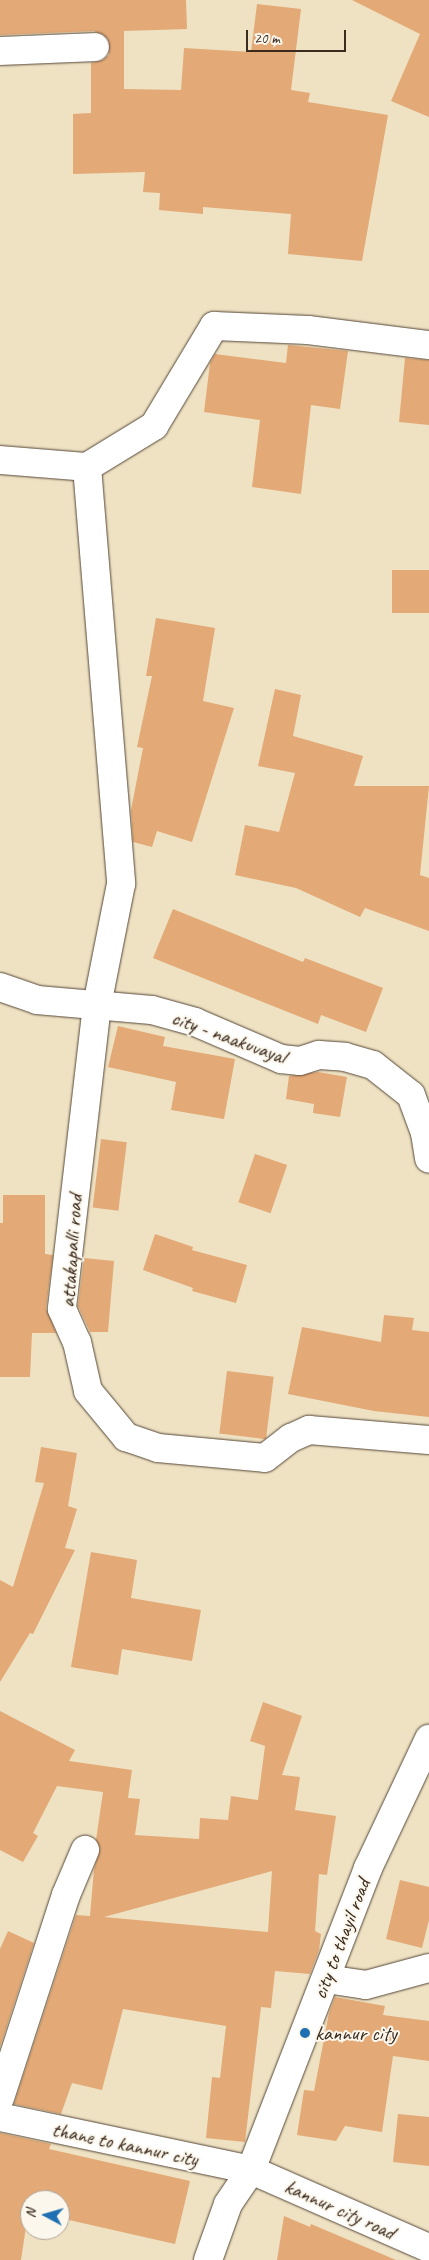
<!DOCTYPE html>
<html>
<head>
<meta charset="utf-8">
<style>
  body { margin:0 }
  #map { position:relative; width:429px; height:2260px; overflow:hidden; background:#eee2c3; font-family:Caveat,sans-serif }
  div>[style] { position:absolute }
  .building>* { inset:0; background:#e3a976; transform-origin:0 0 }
  .roads { filter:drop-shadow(0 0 1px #564637) drop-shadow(0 0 1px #564637) }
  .street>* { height:28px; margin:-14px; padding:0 14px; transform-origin:14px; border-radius:14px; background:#fff }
  .secondary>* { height:28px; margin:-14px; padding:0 14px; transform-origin:14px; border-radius:14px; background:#fff }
  .dots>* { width:14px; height:14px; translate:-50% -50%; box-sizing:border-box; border:2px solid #fbf7ec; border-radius:50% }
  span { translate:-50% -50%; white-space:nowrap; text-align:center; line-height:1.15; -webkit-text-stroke:4px #fbf7ec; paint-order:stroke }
  .street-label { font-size:21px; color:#3b2a1e }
  .poi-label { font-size:21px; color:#3b2a1e }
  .left { translate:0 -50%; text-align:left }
  .north { position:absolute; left:20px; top:2190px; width:50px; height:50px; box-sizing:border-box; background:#fbf7ec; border:1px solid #aea59a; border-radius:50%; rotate:276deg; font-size:14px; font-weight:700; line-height:20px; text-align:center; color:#3b2a1e }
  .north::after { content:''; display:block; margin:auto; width:18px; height:22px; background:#1f6fb2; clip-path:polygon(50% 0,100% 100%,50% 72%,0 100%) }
  .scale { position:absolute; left:246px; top:30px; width:100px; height:22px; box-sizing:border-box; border:2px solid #3b2a1e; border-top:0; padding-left:6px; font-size:15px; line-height:18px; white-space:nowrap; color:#3b2a1e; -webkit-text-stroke:4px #fbf7ec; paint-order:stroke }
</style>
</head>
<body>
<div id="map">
  <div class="building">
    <i style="clip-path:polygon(0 0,186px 0,187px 29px,124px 31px,124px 89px,181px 90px,184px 48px,251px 52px,257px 4px,301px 9px,291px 90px,310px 93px,308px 102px,388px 115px,362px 261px,288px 254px,291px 214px,203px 207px,203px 214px,159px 210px,160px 193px,143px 192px,145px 172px,73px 174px,73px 114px,91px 113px,91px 63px,103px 60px,109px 55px,108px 39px,94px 31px,0 35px)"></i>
    <i style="clip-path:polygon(352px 0,429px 0,429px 117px,391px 101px,420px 34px)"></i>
    <i style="clip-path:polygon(288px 345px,348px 351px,340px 409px,311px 405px,301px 494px,252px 487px,260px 420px,204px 412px,210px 363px,215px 354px,286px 363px)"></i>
    <i style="clip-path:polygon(405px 358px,429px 360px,429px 425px,399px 422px)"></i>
    <i style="left:429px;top:570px;width:43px;height:37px;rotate:90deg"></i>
    <i style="clip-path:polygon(156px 618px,215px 628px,203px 701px,234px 708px,192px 842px,157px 831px,152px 847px,133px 842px,131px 810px,143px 748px,137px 747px,152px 676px,146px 676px)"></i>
    <i style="clip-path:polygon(275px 689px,301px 695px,293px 736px,363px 756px,354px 786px,429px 786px,420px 875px,429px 878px,429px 931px,365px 908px,360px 917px,296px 888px,235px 875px,245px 825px,279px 832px,295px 773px,258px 766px)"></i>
    <i style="clip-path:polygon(173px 909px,303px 962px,305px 958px,383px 988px,366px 1032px,321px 1015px,318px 1024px,153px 958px)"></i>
    <i style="clip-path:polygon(118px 1026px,165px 1037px,163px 1046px,235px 1059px,224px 1119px,171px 1110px,176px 1082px,108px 1067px)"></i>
    <i style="clip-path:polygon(318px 1072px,347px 1077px,340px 1117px,313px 1113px,314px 1104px,286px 1099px,289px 1076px)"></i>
    <i style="left:101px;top:1139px;width:26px;height:69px;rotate:7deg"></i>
    <i style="left:255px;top:1154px;width:34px;height:51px;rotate:19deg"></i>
    <i style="clip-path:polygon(3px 1195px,45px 1195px,45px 1254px,53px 1255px,46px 1308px,56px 1333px,32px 1333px,30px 1377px,0 1377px,0 1223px,3px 1223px)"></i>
    <i style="clip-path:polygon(155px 1234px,193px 1247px,192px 1250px,247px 1265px,236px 1303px,192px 1291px,193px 1288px,143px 1270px)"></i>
    <i style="clip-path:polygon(84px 1258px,114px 1261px,108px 1332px,90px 1332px,78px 1306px)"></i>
    <i style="clip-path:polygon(384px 1315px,414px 1318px,412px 1330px,429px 1332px,429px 1417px,374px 1411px,288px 1394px,302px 1327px,381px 1342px)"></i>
    <i style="left:227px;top:1371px;width:47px;height:63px;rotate:7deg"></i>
    <i style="clip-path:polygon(41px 1447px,77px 1453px,68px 1506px,77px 1509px,65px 1548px,75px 1550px,33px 1634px,30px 1633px,0 1682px,0 1580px,13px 1587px,44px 1483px,35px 1482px)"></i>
    <i style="clip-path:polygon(91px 1552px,137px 1560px,131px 1598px,201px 1610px,192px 1661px,122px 1649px,118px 1675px,71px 1667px)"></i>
    <i style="clip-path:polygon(evenodd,263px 1702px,302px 1716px,282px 1775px,300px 1777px,295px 1810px,336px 1816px,327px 1875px,319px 1874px,315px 1931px,321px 1934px,319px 1950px,310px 1974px,275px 1971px,271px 2008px,261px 2007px,245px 2142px,206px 2138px,212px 2077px,220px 2078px,226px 2026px,123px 2009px,102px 2090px,72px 2083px,61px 2114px,14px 2104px,76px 1915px,90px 1916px,94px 1869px,100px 1849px,96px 1840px,103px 1792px,57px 1786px,33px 1833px,38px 1836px,23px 1862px,0 1850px,0 1711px,75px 1750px,69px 1761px,132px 1770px,128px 1798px,140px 1799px,135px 1835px,199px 1839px,200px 1818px,228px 1820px,231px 1796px,258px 1800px,265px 1746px,250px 1741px,263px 1702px,272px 1871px,268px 1932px,104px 1917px,272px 1871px)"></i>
    <i style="clip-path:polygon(400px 1880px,429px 1887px,429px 1920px,422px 1948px,386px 1939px)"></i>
    <i style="clip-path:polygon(8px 1931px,34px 1943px,0 2047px,0 1949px)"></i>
    <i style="clip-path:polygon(335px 1997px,385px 2006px,383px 2015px,429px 2021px,429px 2061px,393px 2056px,382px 2132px,345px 2126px,336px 2141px,297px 2135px,304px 2090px,314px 2091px,329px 2013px)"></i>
    <i style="clip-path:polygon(398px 2114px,429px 2117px,429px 2166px,393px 2162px)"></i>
    <i style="clip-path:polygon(0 2133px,51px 2144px,49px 2149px,190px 2181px,175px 2244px,60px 2218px,60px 2200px,30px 2200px,21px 2260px,0 2260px)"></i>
    <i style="clip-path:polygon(284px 2216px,310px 2227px,311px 2224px,396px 2260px,277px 2260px)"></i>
  </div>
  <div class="roads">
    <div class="street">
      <i style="left:0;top:51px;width:95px;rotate:-2.4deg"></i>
      <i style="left:0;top:460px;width:87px;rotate:4.6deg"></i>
      <i style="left:87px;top:467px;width:418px;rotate:85.3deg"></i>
      <i style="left:121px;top:884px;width:123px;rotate:101.2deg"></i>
      <i style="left:97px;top:1005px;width:306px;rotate:96.6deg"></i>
      <i style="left:62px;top:1309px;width:36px;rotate:66deg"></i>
      <i style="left:77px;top:1342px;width:50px;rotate:77.3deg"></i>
      <i style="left:88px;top:1391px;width:60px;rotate:50.4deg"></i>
      <i style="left:126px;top:1437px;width:34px;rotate:19deg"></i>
      <i style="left:158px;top:1448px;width:107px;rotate:5.3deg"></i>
      <i style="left:265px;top:1458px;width:33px;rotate:-38deg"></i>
      <i style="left:291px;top:1438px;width:20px;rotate:-24deg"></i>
      <i style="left:309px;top:1430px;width:120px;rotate:4.8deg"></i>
      <i style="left:87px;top:467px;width:79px;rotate:-31.5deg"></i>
      <i style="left:154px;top:426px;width:117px;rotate:-59deg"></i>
      <i style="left:214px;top:326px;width:94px;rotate:2.4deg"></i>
      <i style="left:308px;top:330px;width:122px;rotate:7.1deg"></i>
      <i style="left:0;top:987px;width:39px;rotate:19deg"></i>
      <i style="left:37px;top:1000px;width:115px;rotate:5deg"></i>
      <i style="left:152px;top:1010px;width:45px;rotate:15.6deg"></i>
      <i style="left:195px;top:1022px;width:94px;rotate:23.3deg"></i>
      <i style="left:281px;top:1059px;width:19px;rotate:6deg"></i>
      <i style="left:300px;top:1061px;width:20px;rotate:-18deg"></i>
      <i style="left:319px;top:1055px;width:26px;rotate:4deg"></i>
      <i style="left:345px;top:1057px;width:29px;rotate:16deg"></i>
      <i style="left:373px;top:1065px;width:48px;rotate:38.3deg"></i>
      <i style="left:411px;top:1095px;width:40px;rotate:69.8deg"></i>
      <i style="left:425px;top:1133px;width:26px;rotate:81deg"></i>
      <i style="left:326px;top:1979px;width:40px;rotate:8.5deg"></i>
      <i style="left:366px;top:1985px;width:65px;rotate:-15.1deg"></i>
      <i style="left:0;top:2098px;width:213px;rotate:-72deg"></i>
      <i style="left:66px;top:1895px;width:49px;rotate:-67.1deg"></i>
    </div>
    <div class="secondary">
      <i style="left:0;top:2117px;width:257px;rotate:11.9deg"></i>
      <i style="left:251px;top:2170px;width:194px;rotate:23.7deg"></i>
      <i style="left:208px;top:2260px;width:59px;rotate:-70.3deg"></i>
      <i style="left:228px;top:2204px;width:41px;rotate:-55.9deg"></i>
      <i style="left:251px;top:2170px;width:324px;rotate:-68.8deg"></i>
      <i style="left:368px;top:1868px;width:143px;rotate:-64.7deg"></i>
    </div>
  </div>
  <div class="dots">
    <i style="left:305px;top:2033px;background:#1f6fb2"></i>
  </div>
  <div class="street-label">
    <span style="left:229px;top:1037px;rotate:20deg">city - naakuvayal</span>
    <span style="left:71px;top:1251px;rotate:-86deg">attakapalli road</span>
    <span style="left:341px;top:1939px;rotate:-69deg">city to thayil road</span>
    <span style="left:125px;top:2144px;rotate:12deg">thane to kannur city</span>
    <span style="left:340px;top:2209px;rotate:24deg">kannur city road</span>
  </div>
  <div class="poi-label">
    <span class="left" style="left:315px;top:2033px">kannur city</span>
  </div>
  <div class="north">N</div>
  <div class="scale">20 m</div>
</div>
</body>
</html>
